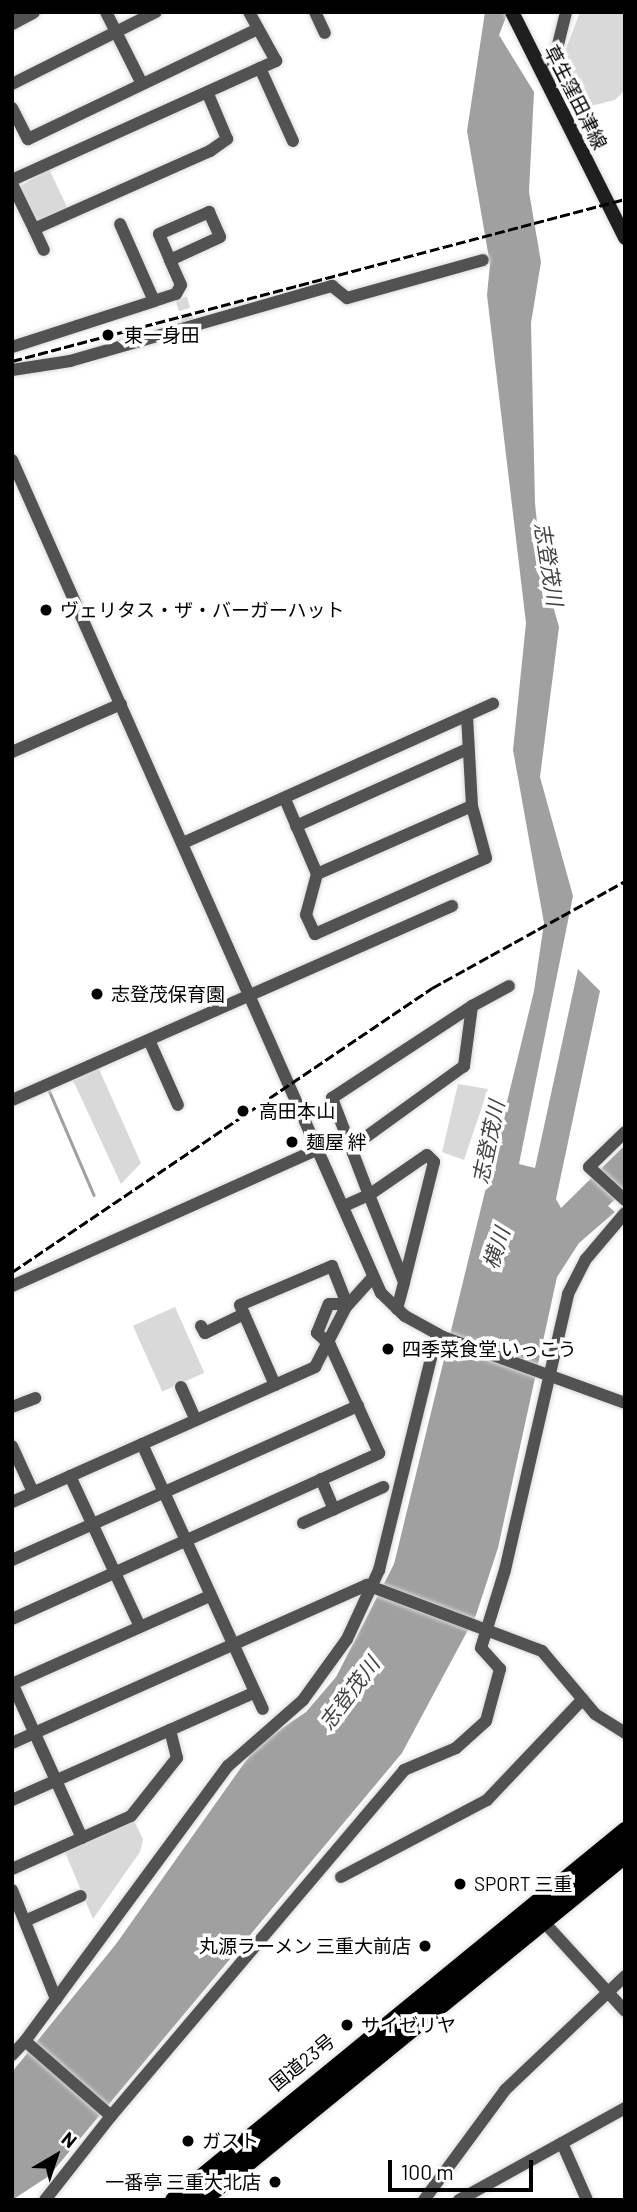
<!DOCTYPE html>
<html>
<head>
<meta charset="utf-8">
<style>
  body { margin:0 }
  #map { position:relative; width:637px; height:2212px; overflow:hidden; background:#fff; font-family:Barlow,"Noto Sans JP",sans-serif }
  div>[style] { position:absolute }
  .green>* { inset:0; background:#d9d9d9; transform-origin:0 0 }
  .water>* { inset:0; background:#a0a0a0 }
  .stream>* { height:2.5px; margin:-1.25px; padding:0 1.25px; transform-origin:1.25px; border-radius:1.25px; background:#a0a0a0 }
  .minor-tunnel>* { height:12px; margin-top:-6px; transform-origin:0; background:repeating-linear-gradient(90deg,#d9d9d9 0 12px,transparent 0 18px) }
  .roads { filter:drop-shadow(0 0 2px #dbdbdb) drop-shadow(0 0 2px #dbdbdb) }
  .minor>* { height:12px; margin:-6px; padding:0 6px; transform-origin:6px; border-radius:6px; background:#525252 }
  .tertiary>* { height:14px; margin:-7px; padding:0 7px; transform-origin:7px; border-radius:7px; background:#525252 }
  .secondary>* { height:14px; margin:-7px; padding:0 7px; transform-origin:7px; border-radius:7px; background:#1f1f1f }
  .trunk>* { height:19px; margin:-9.5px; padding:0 9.5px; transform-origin:9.5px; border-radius:9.5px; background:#000 }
  .rail>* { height:2.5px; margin-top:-1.25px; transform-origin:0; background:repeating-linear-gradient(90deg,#000 0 10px,transparent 0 13.5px) }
  .dots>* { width:19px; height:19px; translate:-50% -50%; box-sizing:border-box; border:4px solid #fff; border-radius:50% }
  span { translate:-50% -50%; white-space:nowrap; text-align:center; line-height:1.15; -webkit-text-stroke:7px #fff; paint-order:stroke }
  .street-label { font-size:19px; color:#000 }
  .poi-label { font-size:19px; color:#000 }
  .left { translate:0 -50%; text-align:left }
  .right { translate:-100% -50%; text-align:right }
  .water-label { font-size:21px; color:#414141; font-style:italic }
  .frame { position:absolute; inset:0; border:14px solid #000; pointer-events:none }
  .north { position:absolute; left:21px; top:2121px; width:70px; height:70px; -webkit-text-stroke:5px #fff; paint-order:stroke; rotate:39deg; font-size:19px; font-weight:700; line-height:28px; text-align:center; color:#000 }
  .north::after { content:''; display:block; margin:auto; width:24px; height:32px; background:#000; clip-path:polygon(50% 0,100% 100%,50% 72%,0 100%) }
  .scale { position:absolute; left:388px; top:2160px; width:145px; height:32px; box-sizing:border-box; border:4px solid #000; border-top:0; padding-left:9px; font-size:21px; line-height:24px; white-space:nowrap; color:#000; -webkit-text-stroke:5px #fff; paint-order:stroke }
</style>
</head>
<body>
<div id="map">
  <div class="green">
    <i style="clip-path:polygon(580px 12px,625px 12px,625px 90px,615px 100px,570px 111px,554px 80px)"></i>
    <i style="clip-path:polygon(49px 169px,68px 209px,42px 221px,33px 218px,19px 187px)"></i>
    <i style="clip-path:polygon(98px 1067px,141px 1163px,121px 1184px,72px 1078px)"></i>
    <i style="clip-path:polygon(458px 1084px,488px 1089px,464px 1160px,442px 1152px)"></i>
    <i style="left:175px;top:1307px;width:72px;height:46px;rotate:66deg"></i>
    <i style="clip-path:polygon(134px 1821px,143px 1839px,140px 1852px,93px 1919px,65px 1852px)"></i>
  </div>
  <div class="water">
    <i style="clip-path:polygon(485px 12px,508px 12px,499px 35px,534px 92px,529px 192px,541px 262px,531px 323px,535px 503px,541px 564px,559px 627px,540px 777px,573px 896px,519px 1164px,535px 1168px,578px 969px,600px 991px,556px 1199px,561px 1208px,625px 1145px,625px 1190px,608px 1206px,615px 1212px,579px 1243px,557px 1277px,498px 1548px,476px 1615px,402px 1753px,49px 2176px,12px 2200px,12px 2072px,116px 1944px,257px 1745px,306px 1712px,336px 1677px,394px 1564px,534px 991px,544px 923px,513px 750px,526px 623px,487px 295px,490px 264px,467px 131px)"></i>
  </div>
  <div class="stream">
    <i style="left:49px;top:1090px;width:114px;rotate:66.8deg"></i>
  </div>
  <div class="minor-tunnel">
    <i style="left:181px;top:298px;width:31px;rotate:73deg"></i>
  </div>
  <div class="roads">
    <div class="minor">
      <i style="left:106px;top:12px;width:80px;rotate:63.4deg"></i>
      <i style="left:315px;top:12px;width:23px;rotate:65deg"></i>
      <i style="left:260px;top:68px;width:80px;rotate:65.7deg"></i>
      <i style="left:12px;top:84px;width:161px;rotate:-26.6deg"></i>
      <i style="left:548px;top:85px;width:75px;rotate:-76.1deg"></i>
      <i style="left:12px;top:108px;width:35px;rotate:63deg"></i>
      <i style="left:28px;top:139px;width:255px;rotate:-25.6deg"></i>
      <i style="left:12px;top:180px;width:290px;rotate:-24.3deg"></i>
      <i style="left:276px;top:61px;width:56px;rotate:-118.9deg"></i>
      <i style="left:12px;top:184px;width:50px;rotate:63.9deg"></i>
      <i style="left:34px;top:229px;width:193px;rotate:-23.9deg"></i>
      <i style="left:210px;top:151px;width:21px;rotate:-35deg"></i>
      <i style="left:227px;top:139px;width:49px;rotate:-112.9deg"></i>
      <i style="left:34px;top:229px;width:23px;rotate:65deg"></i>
      <i style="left:154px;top:301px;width:23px;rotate:-18deg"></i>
      <i style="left:176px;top:294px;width:10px;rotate:-61deg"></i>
      <i style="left:181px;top:285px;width:27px;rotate:-114deg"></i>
      <i style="left:170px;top:260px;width:28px;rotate:-113deg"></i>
      <i style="left:159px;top:234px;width:55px;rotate:-23.7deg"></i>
      <i style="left:209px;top:212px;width:27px;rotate:66deg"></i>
      <i style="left:220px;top:237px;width:55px;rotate:155.3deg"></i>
      <i style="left:12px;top:347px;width:149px;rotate:-17.9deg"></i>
      <i style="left:154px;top:301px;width:84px;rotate:-113.8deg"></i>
      <i style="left:12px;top:370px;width:59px;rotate:-8.8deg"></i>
      <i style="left:70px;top:361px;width:273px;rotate:-16deg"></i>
      <i style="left:332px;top:286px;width:19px;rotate:39deg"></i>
      <i style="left:347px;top:298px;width:141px;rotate:-15.6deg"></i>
      <i style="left:12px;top:460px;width:911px;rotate:66.11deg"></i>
      <i style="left:381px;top:1293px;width:33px;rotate:44deg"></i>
      <i style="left:405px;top:1316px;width:43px;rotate:28.9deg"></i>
      <i style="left:443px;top:1337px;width:194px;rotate:19.9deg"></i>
      <i style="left:12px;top:752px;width:119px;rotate:-23.8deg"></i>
      <i style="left:285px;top:799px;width:82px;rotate:66.9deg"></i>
      <i style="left:317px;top:874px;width:169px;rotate:-23.7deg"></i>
      <i style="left:296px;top:826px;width:185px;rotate:-24.2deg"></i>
      <i style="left:183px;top:843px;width:340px;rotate:-24.2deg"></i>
      <i style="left:317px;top:874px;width:42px;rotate:105deg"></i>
      <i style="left:306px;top:915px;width:21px;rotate:65deg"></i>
      <i style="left:315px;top:934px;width:187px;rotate:-24deg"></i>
      <i style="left:486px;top:858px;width:54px;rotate:-105.1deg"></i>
      <i style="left:472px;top:806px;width:89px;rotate:-93.2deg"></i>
      <i style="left:472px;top:1006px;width:42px;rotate:-28.4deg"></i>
      <i style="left:149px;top:1040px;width:71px;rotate:66deg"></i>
      <i style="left:12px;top:1100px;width:481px;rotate:-23.8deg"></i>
      <i style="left:625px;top:1132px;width:50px;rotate:135.8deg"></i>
      <i style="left:589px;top:1167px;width:49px;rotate:42.5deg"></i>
      <i style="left:427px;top:1155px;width:10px;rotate:45deg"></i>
      <i style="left:434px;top:1162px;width:124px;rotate:104deg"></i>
      <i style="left:404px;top:1282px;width:94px;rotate:-111.9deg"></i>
      <i style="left:369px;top:1195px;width:70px;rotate:-34.6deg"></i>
      <i style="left:344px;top:1206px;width:27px;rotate:-24deg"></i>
      <i style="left:369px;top:1195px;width:104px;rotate:-110.9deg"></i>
      <i style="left:332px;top:1098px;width:168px;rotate:-33.3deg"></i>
      <i style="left:472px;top:1006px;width:61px;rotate:97.6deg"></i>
      <i style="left:464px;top:1066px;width:138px;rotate:144.1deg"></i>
      <i style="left:12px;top:1286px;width:335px;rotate:-24.1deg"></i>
      <i style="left:397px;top:1309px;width:28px;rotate:-75deg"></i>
      <i style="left:201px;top:1326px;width:8px;rotate:60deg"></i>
      <i style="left:205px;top:1333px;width:43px;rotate:-26deg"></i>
      <i style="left:275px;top:1385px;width:87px;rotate:-113.6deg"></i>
      <i style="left:240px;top:1305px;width:100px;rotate:-23deg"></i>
      <i style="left:332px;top:1266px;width:41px;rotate:68.5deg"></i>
      <i style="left:181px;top:1387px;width:36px;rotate:66deg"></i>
      <i style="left:12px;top:1407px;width:25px;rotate:-21deg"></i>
      <i style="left:142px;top:1444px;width:291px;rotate:65.5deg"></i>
      <i style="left:12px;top:1446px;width:51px;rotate:65.5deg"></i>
      <i style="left:70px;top:1476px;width:166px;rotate:65.1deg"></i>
      <i style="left:321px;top:1479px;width:33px;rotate:67deg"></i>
      <i style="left:12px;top:1502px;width:332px;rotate:-24deg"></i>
      <i style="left:315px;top:1367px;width:68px;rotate:-62.7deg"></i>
      <i style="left:346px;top:1307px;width:40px;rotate:-48deg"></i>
      <i style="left:303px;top:1523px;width:88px;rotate:-24.2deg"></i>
      <i style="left:12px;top:1560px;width:379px;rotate:-24deg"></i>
      <i style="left:12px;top:1619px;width:403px;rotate:-24.3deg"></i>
      <i style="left:379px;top:1453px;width:119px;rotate:-114.4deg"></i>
      <i style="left:330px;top:1345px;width:18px;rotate:-137deg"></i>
      <i style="left:317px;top:1333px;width:31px;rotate:-68deg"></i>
      <i style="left:329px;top:1304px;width:18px"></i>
      <i style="left:12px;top:1683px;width:170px;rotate:65.7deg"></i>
      <i style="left:12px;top:1684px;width:217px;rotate:-24deg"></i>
      <i style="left:12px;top:1743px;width:389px;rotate:-24deg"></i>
      <i style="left:367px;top:1585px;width:187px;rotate:20.7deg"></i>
      <i style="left:542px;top:1651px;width:82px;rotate:49.9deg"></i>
      <i style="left:595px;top:1714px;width:36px;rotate:32deg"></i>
      <i style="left:12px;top:1800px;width:264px;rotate:-23.9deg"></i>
      <i style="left:12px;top:1869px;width:130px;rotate:-24deg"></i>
      <i style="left:131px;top:1816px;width:74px;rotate:-51.6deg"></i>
      <i style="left:177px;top:1758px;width:29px;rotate:-104deg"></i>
      <i style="left:341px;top:1877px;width:165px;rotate:-27.8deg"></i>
      <i style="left:487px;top:1800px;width:139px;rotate:-46.5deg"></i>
      <i style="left:12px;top:1890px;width:118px;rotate:68deg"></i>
      <i style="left:542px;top:1920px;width:123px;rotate:47.6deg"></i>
      <i style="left:25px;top:1921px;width:61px;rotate:-24.1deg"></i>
      <i style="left:12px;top:2055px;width:19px;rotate:-47deg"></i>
      <i style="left:111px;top:2116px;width:453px;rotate:-49.7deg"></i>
      <i style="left:404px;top:1770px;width:56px;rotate:-22.9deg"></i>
      <i style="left:456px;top:1748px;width:40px;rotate:-42deg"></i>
      <i style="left:486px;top:1721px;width:54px;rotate:-74.9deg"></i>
      <i style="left:500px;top:1669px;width:28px;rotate:-132deg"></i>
      <i style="left:481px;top:1648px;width:82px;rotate:-72.9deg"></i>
      <i style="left:505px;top:1570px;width:283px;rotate:-77.1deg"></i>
      <i style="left:568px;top:1294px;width:39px;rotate:-63deg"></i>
      <i style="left:586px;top:1259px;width:60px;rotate:-49.7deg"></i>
      <i style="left:562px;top:2143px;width:62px;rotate:66.3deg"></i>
      <i style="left:45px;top:2200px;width:107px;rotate:-51.8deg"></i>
      <i style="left:111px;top:2116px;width:114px;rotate:-138.9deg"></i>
      <i style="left:25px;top:2041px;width:342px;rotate:-53.6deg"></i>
      <i style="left:228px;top:1766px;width:100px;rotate:-41.3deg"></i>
      <i style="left:303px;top:1700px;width:75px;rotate:-54.2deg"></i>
      <i style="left:347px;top:1639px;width:76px;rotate:-65.1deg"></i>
      <i style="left:379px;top:1570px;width:243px;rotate:-76.2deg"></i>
      <i style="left:424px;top:2200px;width:137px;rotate:-53.6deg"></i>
      <i style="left:505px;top:2090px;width:166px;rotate:-43.5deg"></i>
      <i style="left:459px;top:2200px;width:190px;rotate:-29deg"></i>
    </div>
    <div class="tertiary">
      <i style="left:12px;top:23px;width:24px;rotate:-28deg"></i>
    </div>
    <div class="secondary">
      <i style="left:512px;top:12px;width:253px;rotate:63.4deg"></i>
    </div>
    <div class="trunk">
      <i style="left:174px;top:2200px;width:583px;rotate:-39.29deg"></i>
      <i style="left:200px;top:2200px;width:549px;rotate:-39.23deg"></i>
    </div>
  </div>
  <div class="rail">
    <i style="left:12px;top:361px;width:634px;rotate:-14.8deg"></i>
    <i style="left:12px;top:1272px;width:507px;rotate:-34.07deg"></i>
    <i style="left:432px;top:988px;width:221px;rotate:-29deg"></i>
  </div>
  <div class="dots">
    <i style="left:108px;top:335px;background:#000"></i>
    <i style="left:46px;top:610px;background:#000"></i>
    <i style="left:97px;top:994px;background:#000"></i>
    <i style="left:243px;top:1111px;background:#000"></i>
    <i style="left:292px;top:1142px;background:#000"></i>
    <i style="left:388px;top:1349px;background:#000"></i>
    <i style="left:460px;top:1884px;background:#000"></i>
    <i style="left:425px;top:1946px;background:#000"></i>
    <i style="left:347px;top:2025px;background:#000"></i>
    <i style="left:188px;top:2141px;background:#000"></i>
    <i style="left:275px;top:2182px;background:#000"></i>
  </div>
  <div class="street-label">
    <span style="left:576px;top:97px;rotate:63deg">草生窪田津線</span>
    <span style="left:302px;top:2062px;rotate:-39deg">国道23号</span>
  </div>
  <div class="poi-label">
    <span class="left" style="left:124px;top:335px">東一身田</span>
    <span class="left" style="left:60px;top:610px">ヴェリタス・ザ・バーガーハット</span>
    <span class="left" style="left:111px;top:994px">志登茂保育園</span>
    <span class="left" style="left:259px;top:1111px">高田本山</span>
    <span class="left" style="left:306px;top:1142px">麺屋 絆</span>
    <span class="left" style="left:402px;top:1349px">四季菜食堂 いっこう</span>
    <span class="left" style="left:474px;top:1884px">SPORT 三重</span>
    <span class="right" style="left:411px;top:1946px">丸源ラーメン 三重大前店</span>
    <span class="left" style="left:361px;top:2025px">サイゼリヤ</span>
    <span class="left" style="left:202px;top:2141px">ガスト</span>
    <span class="right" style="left:261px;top:2182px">一番亭 三重大北店</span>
  </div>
  <div class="water-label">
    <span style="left:549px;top:564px;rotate:81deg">志登茂川</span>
    <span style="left:488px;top:1142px;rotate:-78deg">志登茂川</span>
    <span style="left:496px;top:1248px;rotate:-72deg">横川</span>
    <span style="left:349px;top:1693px;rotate:-53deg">志登茂川</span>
  </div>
  <div class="frame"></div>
  <div class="north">N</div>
  <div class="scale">100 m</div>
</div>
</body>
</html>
